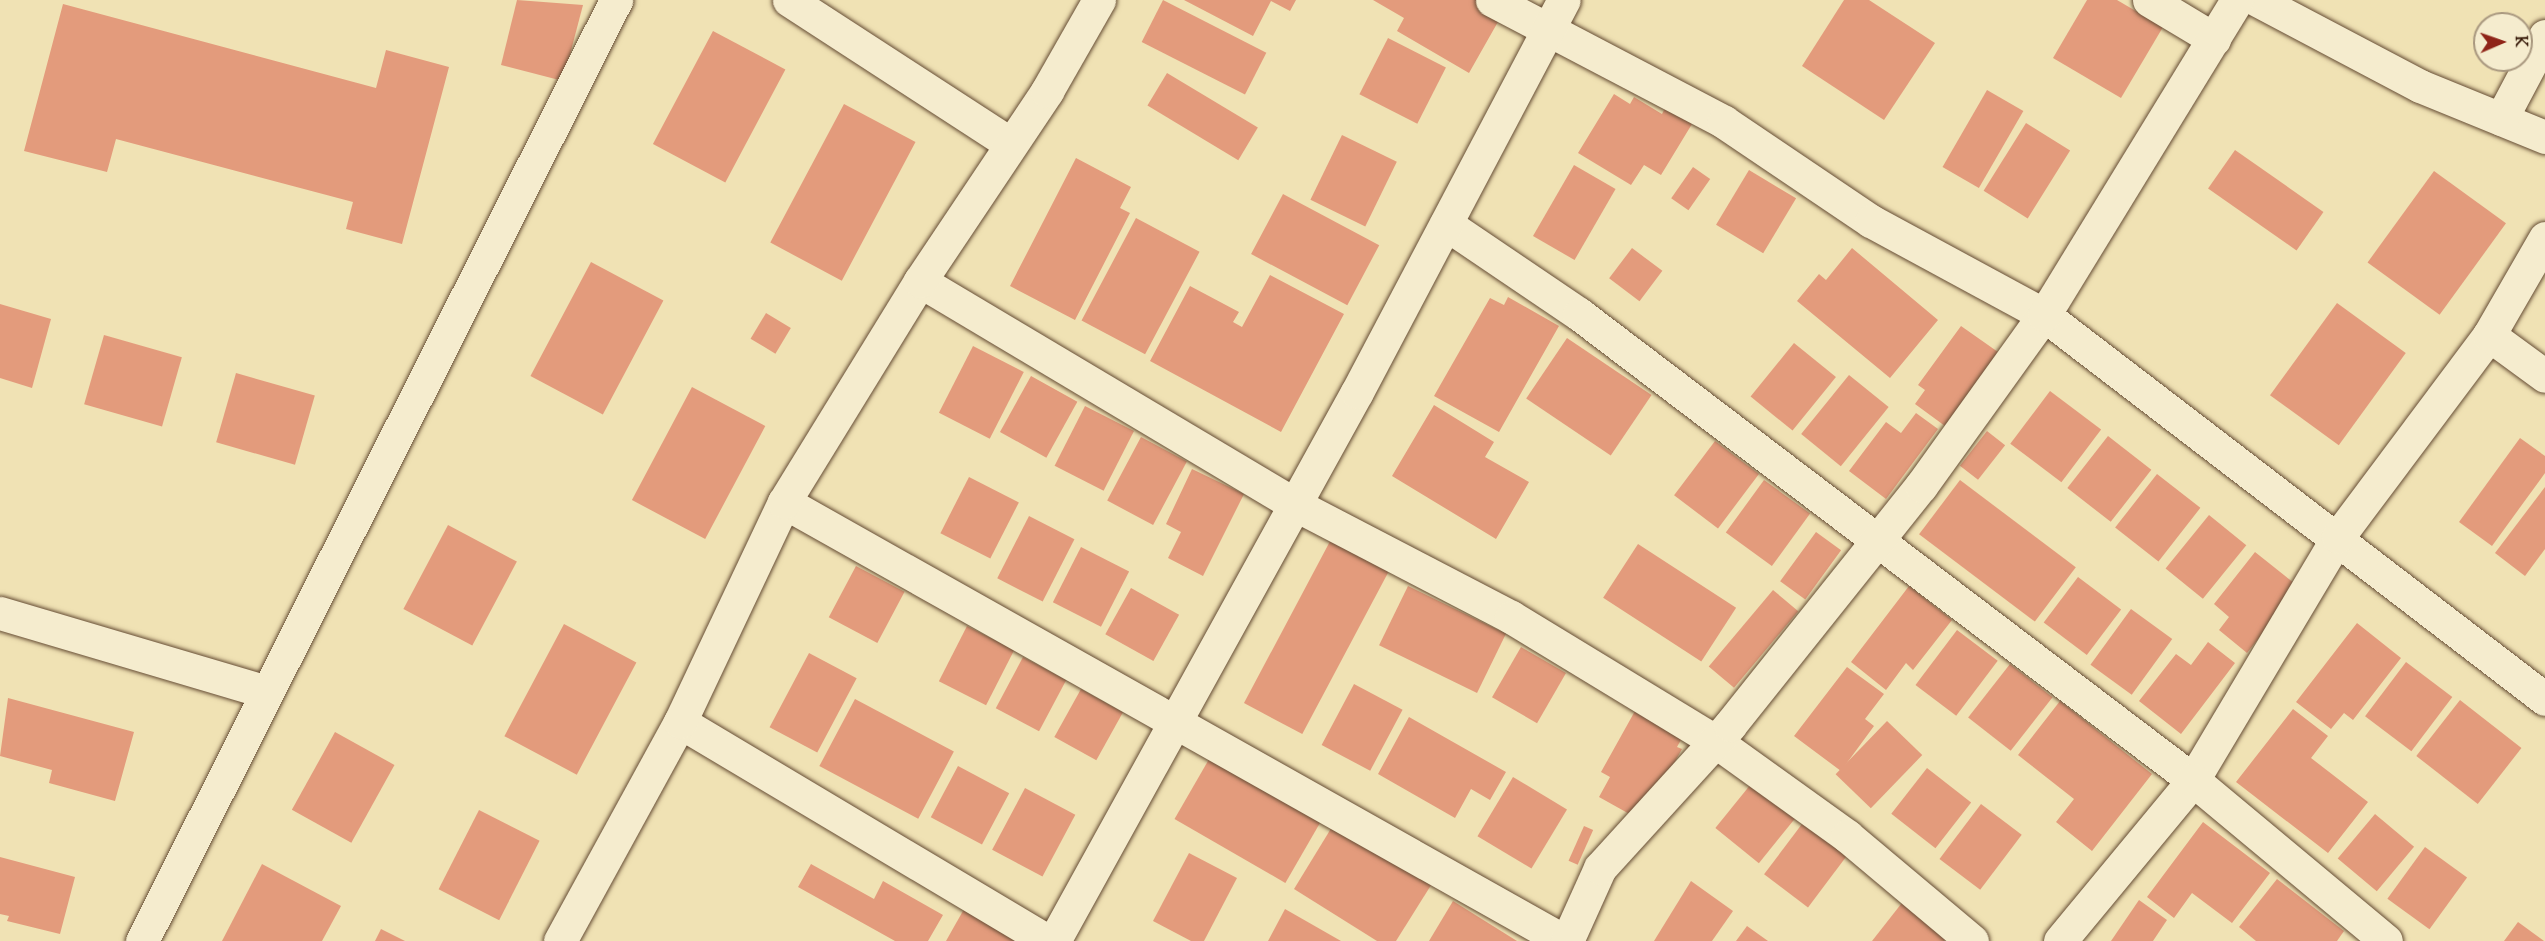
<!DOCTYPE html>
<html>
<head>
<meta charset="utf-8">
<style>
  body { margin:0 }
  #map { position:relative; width:2545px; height:941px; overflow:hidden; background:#f0e2b4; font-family:"Sorts Mill Goudy",serif }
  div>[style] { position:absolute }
  .building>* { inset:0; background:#e39b7c; transform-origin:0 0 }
  .roads { filter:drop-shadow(0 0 2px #654c34) drop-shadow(0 0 2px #654c34) }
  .street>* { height:33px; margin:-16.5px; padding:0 16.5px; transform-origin:16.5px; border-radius:16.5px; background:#f5ecce }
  span { translate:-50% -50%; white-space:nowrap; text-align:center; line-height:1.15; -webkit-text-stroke:4.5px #f5ecce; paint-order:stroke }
  .north { position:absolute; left:2473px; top:12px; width:60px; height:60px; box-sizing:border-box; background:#f5ecce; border:2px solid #a9987f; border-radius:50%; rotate:88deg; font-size:16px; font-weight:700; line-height:24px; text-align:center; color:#371a09 }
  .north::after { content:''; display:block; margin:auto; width:21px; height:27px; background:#8f2418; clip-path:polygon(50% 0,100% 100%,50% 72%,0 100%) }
</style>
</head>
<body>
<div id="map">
  <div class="building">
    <i style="clip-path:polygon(517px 0,583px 5px,563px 81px,501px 65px)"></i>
    <i style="left:1163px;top:0;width:116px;height:47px;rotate:27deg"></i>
    <i style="clip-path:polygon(1184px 0,1296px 0,1290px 11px,1271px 1px,1253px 36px)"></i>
    <i style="clip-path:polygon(1373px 0,1480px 0,1503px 13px,1469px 73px,1397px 31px,1404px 18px)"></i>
    <i style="clip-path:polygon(1844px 0,1869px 0,1935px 43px,1884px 120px,1802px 66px)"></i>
    <i style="clip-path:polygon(2087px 0,2117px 0,2163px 27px,2121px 98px,2053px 58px)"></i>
    <i style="clip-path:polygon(63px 4px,376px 88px,386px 50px,449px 67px,402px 244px,346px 229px,353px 202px,116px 139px,107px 172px,24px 151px)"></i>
    <i style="left:713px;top:31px;width:82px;height:128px;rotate:28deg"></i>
    <i style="left:1388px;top:38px;width:65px;height:63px;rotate:27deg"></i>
    <i style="left:1167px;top:73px;width:106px;height:38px;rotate:31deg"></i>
    <i style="left:1987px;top:90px;width:42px;height:89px;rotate:30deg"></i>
    <i style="clip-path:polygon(1614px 94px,1630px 104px,1634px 97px,1662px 114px,1665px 108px,1692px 124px,1661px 175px,1644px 165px,1631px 185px,1578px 153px)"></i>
    <i style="left:844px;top:104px;width:81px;height:157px;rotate:28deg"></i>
    <i style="left:2026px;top:123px;width:52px;height:80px;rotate:32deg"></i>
    <i style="left:1342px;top:135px;width:61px;height:72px;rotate:26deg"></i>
    <i style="left:2235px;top:150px;width:108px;height:47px;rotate:35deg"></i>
    <i style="clip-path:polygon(1076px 158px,1131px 187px,1120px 208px,1130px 213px,1075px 320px,1010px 286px)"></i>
    <i style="left:1574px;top:165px;width:48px;height:82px;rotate:30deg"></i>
    <i style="left:1693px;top:167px;width:21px;height:38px;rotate:35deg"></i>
    <i style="left:1749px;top:170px;width:55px;height:64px;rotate:31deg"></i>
    <i style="left:2434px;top:171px;width:89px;height:113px;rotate:36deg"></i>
    <i style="left:1283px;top:194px;width:109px;height:68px;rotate:28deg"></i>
    <i style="left:1136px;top:218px;width:72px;height:116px;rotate:28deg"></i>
    <i style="left:1632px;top:248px;width:38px;height:38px;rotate:37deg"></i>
    <i style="clip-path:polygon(1852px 248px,1938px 320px,1890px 378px,1797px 301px,1819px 274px,1826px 280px)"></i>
    <i style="left:591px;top:262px;width:82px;height:129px;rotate:28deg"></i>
    <i style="clip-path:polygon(1270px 275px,1344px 314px,1281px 432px,1150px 361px,1190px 286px,1239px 312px,1233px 322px,1242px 327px)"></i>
    <i style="clip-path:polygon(1508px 297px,1559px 326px,1499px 432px,1434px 396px,1490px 298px,1504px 305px)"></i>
    <i style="left:2337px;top:303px;width:85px;height:114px;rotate:36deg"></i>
    <i style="clip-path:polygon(0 304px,51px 319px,32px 388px,0 378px)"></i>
    <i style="left:766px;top:313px;width:29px;height:30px;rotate:31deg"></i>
    <i style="clip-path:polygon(1961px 326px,1998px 352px,1945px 426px,1915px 404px,1925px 390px,1918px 385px)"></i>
    <i style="left:104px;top:335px;width:81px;height:72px;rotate:16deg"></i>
    <i style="left:1567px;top:338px;width:102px;height:73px;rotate:34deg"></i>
    <i style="left:1794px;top:343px;width:54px;height:69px;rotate:39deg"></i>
    <i style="left:973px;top:346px;width:57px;height:75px;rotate:27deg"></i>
    <i style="left:236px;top:373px;width:82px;height:72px;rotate:16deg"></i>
    <i style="left:1849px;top:375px;width:51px;height:76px;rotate:39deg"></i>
    <i style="left:1031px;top:376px;width:53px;height:64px;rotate:29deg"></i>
    <i style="left:692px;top:387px;width:83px;height:128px;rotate:28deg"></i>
    <i style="left:2050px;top:391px;width:64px;height:66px;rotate:37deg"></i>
    <i style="clip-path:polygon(1434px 405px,1494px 442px,1485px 457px,1529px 482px,1496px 539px,1392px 476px)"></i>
    <i style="left:1085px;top:406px;width:55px;height:67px;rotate:27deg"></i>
    <i style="clip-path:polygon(1916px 413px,1938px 429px,1886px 499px,1849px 471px,1886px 422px,1901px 433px)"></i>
    <i style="left:1987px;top:431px;width:23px;height:44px;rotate:38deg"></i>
    <i style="left:2108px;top:436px;width:55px;height:66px;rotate:38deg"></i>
    <i style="left:1141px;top:437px;width:52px;height:72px;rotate:28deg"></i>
    <i style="clip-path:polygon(2520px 438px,2545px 456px,2545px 473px,2492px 546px,2459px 522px)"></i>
    <i style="left:1715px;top:441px;width:55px;height:68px;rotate:37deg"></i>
    <i style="clip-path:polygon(1192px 469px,1244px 494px,1203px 576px,1168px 558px,1181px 532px,1166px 524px)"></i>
    <i style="left:2157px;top:474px;width:55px;height:68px;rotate:38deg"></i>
    <i style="left:969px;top:477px;width:56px;height:63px;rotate:27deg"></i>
    <i style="left:1764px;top:480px;width:57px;height:65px;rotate:36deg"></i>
    <i style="left:1960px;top:480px;width:145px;height:68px;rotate:37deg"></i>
    <i style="clip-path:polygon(2545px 487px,2545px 549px,2525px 576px,2495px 553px)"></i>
    <i style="left:2209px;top:515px;width:48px;height:69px;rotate:39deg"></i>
    <i style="left:1029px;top:516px;width:51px;height:70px;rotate:27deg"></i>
    <i style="left:448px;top:525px;width:78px;height:95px;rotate:28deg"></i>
    <i style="left:1336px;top:530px;width:66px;height:196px;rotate:28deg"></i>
    <i style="left:1816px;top:532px;width:31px;height:61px;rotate:36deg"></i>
    <i style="left:1638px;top:544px;width:117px;height:64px;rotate:33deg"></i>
    <i style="left:1081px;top:547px;width:54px;height:62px;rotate:27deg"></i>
    <i style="clip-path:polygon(2255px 552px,2299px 587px,2247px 653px,2219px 630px,2229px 617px,2214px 604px)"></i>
    <i style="left:856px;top:566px;width:55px;height:58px;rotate:28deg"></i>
    <i style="left:2078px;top:577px;width:54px;height:57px;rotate:37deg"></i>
    <i style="left:1408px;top:586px;width:109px;height:66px;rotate:26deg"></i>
    <i style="clip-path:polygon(1909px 586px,1952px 620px,1913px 670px,1906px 663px,1886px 690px,1851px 662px)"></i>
    <i style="left:1131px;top:588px;width:55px;height:53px;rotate:29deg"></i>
    <i style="left:1773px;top:590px;width:33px;height:100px;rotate:40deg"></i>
    <i style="left:2131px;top:609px;width:51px;height:69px;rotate:36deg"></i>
    <i style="clip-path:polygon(2357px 623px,2401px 658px,2353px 720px,2344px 713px,2331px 729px,2296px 702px)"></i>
    <i style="left:564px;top:624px;width:82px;height:127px;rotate:28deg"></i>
    <i style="left:967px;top:626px;width:53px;height:62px;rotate:27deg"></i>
    <i style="left:1957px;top:630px;width:51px;height:69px;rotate:37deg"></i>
    <i style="clip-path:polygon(2208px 642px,2235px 663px,2181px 734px,2139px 701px,2176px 654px,2191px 665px)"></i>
    <i style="left:1521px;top:647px;width:52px;height:58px;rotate:30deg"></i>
    <i style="left:809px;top:653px;width:54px;height:84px;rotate:28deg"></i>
    <i style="left:1023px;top:657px;width:49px;height:58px;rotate:28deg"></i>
    <i style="left:2406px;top:662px;width:58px;height:68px;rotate:37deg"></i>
    <i style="left:2010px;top:664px;width:54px;height:68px;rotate:38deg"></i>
    <i style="clip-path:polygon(1847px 667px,1884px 694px,1865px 719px,1874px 726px,1841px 771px,1794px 736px)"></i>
    <i style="left:1354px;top:684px;width:55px;height:69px;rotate:28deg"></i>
    <i style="left:1081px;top:689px;width:48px;height:55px;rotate:29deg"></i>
    <i style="clip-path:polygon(8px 698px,134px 732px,115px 801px,49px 783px,52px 770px,0 756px)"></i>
    <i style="left:855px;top:699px;width:112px;height:76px;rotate:28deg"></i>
    <i style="left:2460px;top:700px;width:78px;height:71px;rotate:38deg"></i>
    <i style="clip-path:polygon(2060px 701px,2152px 774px,2092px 851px,2056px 822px,2074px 799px,2018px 755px)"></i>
    <i style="clip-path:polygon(2293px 709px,2328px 736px,2311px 758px,2368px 802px,2328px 853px,2236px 782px)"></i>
    <i style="clip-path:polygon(1635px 711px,1682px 738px,1677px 747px,1682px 749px,1642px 821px,1599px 797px,1610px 777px,1601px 772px)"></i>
    <i style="clip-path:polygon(1409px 717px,1506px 772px,1490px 800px,1471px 789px,1455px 818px,1378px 774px)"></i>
    <i style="left:1887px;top:721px;width:49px;height:74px;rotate:44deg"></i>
    <i style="left:335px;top:732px;width:68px;height:89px;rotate:29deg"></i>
    <i style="left:1212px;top:754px;width:128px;height:75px;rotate:30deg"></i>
    <i style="left:958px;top:766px;width:58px;height:58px;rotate:28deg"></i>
    <i style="left:1927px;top:768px;width:56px;height:58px;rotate:38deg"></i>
    <i style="left:1513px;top:777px;width:63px;height:69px;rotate:31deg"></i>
    <i style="left:1755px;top:779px;width:56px;height:63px;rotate:39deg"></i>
    <i style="left:1025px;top:788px;width:57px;height:70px;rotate:28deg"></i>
    <i style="left:1981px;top:804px;width:51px;height:69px;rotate:37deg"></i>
    <i style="left:479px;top:810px;width:68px;height:89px;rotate:27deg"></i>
    <i style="left:2375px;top:814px;width:51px;height:58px;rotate:40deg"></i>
    <i style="left:1805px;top:820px;width:55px;height:68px;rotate:37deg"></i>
    <i style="clip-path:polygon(1335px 822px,1433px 882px,1396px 941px,1377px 941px,1294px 889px)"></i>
    <i style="clip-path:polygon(2203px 822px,2270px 873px,2232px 923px,2192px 893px,2174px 918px,2147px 897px)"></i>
    <i style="left:1584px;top:826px;width:10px;height:38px;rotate:24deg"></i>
    <i style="left:2425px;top:847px;width:52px;height:64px;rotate:36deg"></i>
    <i style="clip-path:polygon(1189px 853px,1237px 878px,1204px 941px,1191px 941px,1153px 921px)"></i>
    <i style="clip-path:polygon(0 857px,75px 877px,60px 934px,7px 921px,9px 916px,0 914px)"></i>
    <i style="clip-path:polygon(262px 864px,341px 906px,322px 941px,222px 941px)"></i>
    <i style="clip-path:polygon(811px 864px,874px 899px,883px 881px,943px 915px,928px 941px,895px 941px,798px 887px)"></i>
    <i style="clip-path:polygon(2277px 879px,2344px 931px,2337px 941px,2256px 941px,2239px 927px)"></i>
    <i style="clip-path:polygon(1691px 881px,1733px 911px,1712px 941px,1654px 941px)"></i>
    <i style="clip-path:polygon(1905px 899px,1949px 934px,1944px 941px,1872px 941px)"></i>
    <i style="clip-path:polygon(2139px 900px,2167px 920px,2153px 941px,2111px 941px)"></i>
    <i style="clip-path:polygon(1453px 901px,1517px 941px,1429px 941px)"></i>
    <i style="clip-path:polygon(968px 902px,1036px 941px,946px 941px)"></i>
    <i style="clip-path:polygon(1285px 909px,1341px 941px,1268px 941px)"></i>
    <i style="clip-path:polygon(2518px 922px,2544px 941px,2504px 941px)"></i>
    <i style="clip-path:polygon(1747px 926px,1768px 941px,1736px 941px)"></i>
    <i style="clip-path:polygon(381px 929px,405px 941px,375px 941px)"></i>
  </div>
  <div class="roads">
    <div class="street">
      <i style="left:789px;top:0;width:261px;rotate:33deg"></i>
      <i style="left:1492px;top:0;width:262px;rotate:27.7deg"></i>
      <i style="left:1724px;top:122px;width:177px;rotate:34deg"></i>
      <i style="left:1871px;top:221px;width:197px;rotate:28.5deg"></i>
      <i style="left:2044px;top:315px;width:631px;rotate:37.47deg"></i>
      <i style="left:2149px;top:0;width:76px;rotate:31deg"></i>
      <i style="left:2257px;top:0;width:184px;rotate:27.8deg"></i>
      <i style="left:2420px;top:86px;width:135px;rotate:22.2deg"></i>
      <i style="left:2501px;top:119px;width:94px;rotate:-62.1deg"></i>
      <i style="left:1446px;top:224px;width:161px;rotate:34.1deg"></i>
      <i style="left:1579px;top:314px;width:771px;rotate:37.2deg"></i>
      <i style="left:2193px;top:780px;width:283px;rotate:-59.2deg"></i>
      <i style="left:2338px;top:537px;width:252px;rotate:-53.2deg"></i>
      <i style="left:2489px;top:335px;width:112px;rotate:-60deg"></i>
      <i style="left:920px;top:281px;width:438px;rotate:30.8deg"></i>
      <i style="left:1296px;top:505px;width:242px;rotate:27.5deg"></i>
      <i style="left:1511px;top:617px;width:239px;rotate:31.3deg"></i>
      <i style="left:1715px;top:741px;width:163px;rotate:35.7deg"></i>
      <i style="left:1847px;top:836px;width:163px;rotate:40deg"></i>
      <i style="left:2489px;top:335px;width:69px;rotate:36.2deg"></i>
      <i style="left:784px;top:502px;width:895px;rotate:29.37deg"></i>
      <i style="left:0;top:613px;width:277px;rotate:16.5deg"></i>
      <i style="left:680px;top:722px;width:428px;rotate:30.8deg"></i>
      <i style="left:142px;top:941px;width:1054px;rotate:-63.26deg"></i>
      <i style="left:560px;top:941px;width:250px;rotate:-61.3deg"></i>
      <i style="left:680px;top:722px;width:243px;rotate:-64.7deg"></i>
      <i style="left:784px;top:502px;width:259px;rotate:-58.4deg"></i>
      <i style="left:920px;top:281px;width:229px;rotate:-56.2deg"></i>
      <i style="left:1047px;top:91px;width:105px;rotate:-60.3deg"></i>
      <i style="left:1054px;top:941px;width:627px;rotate:-61.11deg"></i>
      <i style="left:1357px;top:392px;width:443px;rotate:-62.2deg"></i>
      <i style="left:1567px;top:941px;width:80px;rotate:-65.7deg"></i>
      <i style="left:1600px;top:868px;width:193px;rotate:-47.7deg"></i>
      <i style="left:1730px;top:725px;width:306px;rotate:-51.4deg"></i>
      <i style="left:1921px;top:486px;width:211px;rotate:-54.3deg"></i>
      <i style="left:2044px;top:315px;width:369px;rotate:-58.5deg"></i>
      <i style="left:2060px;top:941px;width:209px;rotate:-50.4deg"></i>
      <i style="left:2193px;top:780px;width:251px;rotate:39.8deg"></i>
    </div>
  </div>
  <div class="north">K</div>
</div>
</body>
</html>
